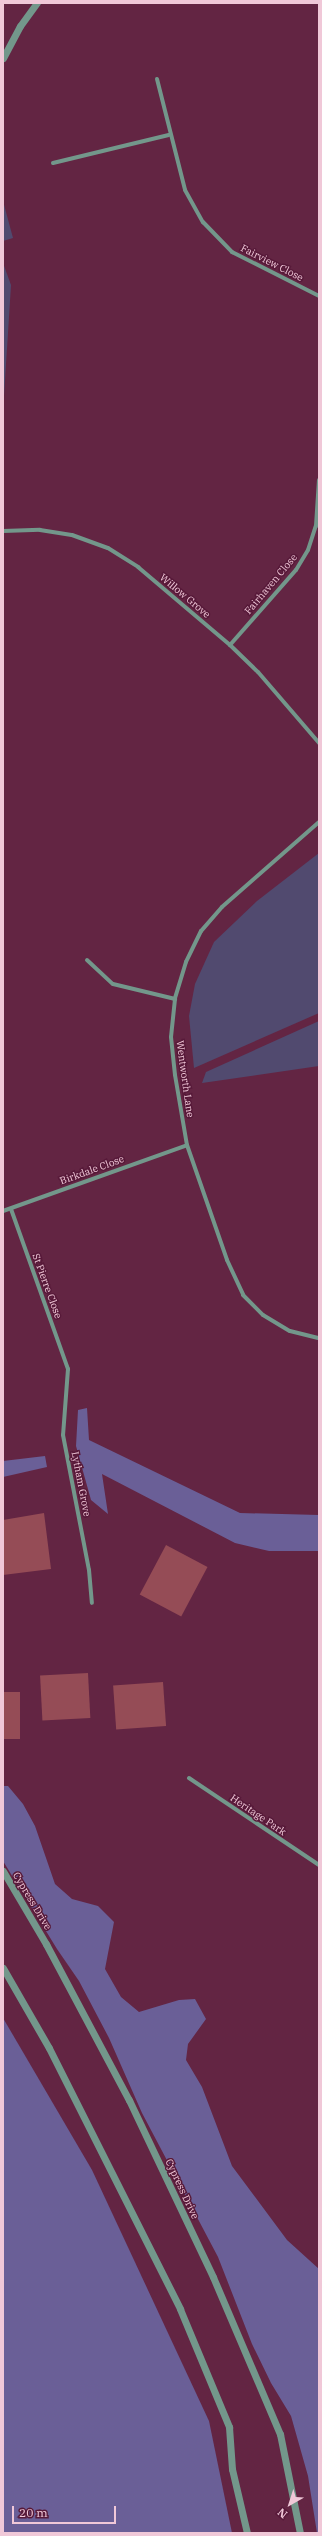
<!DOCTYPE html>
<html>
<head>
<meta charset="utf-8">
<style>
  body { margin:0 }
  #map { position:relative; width:322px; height:2536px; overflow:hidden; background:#632543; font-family:"IBM Plex Serif",serif }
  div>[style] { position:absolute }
  .green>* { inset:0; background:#514a6f }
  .forest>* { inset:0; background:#6a5f97 }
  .building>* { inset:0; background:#954c56; transform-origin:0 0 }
  .minor>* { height:4px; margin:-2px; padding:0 2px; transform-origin:2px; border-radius:2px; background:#73978b }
  .tertiary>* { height:7px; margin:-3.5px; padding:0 3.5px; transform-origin:3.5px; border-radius:3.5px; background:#73978b }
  span { translate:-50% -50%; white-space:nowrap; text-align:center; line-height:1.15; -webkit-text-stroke:3px #571939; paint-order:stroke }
  .street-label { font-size:10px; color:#f0c8d8 }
  .frame { position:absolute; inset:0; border:4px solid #f0c8d8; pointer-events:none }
  .north { position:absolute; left:270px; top:2484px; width:40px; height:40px; -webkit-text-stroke:3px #571939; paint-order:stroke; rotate:219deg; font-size:11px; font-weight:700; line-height:16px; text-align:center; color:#f0c8d8 }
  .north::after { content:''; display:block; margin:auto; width:14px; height:18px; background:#f0c8d8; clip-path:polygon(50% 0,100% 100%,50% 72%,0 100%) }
  .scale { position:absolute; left:12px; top:2506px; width:104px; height:18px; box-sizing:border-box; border:2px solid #f0c8d8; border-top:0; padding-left:5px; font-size:12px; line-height:14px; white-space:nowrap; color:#f0c8d8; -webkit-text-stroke:3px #571939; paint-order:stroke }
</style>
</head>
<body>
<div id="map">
  <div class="green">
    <i style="clip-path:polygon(3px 201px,13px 238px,3px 241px)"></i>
    <i style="clip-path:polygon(3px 263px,11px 285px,3px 412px)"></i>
    <i style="clip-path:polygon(319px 853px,319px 1013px,194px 1068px,189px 1016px,195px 984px,214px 942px,257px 901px)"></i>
    <i style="clip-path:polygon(319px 1021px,319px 1066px,202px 1083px,206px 1072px)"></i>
  </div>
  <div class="forest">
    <i style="clip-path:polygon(87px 1408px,89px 1440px,240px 1513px,319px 1515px,319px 1551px,269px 1551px,235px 1543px,102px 1474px,108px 1514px,91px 1500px,76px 1446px,78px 1410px)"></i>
    <i style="clip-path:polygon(45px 1456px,47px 1467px,3px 1477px,3px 1461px)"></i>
    <i style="clip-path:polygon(3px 1786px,8px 1786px,23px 1804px,35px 1826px,55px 1884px,72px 1899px,98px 1906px,114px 1922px,105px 1969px,121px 1997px,139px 2012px,179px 2000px,195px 1999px,206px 2019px,188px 2044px,186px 2060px,202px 2087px,232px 2166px,287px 2240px,319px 2269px,319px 2533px,317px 2533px,308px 2476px,291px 2416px,271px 2383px,252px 2344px,218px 2257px,142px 2113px,109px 2038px,79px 1981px,57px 1949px,3px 1861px)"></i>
    <i style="clip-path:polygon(3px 2018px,92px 2170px,209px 2421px,232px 2533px,3px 2533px)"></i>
  </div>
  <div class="building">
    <i style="clip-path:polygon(44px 1513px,51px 1569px,3px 1575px,3px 1520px)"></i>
    <i style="left:166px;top:1545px;width:47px;height:56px;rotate:28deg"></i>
    <i style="left:88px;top:1673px;width:45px;height:48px;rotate:87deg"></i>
    <i style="left:163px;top:1682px;width:44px;height:50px;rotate:86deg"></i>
    <i style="left:3px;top:1692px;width:17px;height:47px"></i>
  </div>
  <div class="minor">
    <i style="left:157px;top:79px;width:114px;rotate:75.8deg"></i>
    <i style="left:185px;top:190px;width:37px;rotate:61deg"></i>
    <i style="left:203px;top:222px;width:42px;rotate:46deg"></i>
    <i style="left:232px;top:252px;width:97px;rotate:26.8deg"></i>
    <i style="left:53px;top:163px;width:119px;rotate:-13.6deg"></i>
    <i style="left:3px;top:531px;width:37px;rotate:-2deg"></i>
    <i style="left:40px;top:530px;width:32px;rotate:9deg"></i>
    <i style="left:72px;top:535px;width:38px;rotate:20deg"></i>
    <i style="left:108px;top:548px;width:36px;rotate:32deg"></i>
    <i style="left:138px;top:567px;width:121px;rotate:40.3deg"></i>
    <i style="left:230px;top:645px;width:39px;rotate:44deg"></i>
    <i style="left:258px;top:672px;width:94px;rotate:49.3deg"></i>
    <i style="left:230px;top:645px;width:100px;rotate:-48.7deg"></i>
    <i style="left:296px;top:570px;width:23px;rotate:-59deg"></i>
    <i style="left:308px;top:550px;width:25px;rotate:-72deg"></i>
    <i style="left:316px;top:526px;width:46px;rotate:-86.3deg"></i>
    <i style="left:319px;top:822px;width:129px;rotate:138.8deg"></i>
    <i style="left:222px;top:907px;width:32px;rotate:131deg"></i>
    <i style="left:201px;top:931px;width:34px;rotate:116deg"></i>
    <i style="left:186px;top:962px;width:39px;rotate:107deg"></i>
    <i style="left:175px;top:999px;width:38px;rotate:96deg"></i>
    <i style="left:171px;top:1037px;width:38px;rotate:84deg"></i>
    <i style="left:175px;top:1075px;width:71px;rotate:80.3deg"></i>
    <i style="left:187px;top:1145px;width:122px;rotate:70.8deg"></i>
    <i style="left:227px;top:1260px;width:38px;rotate:65deg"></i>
    <i style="left:243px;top:1295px;width:28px;rotate:45deg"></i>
    <i style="left:263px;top:1315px;width:31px;rotate:31deg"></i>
    <i style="left:290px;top:1331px;width:30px;rotate:14deg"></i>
    <i style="left:87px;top:960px;width:35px;rotate:43deg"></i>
    <i style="left:113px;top:984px;width:64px;rotate:13.6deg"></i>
    <i style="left:11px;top:1209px;width:170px;rotate:70.4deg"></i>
    <i style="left:68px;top:1369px;width:66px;rotate:94.3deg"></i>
    <i style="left:63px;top:1435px;width:137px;rotate:79.1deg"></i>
    <i style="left:89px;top:1570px;width:33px;rotate:85deg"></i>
    <i style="left:3px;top:1211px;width:195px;rotate:-19.7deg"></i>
    <i style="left:189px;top:1778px;width:156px;rotate:33.8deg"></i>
  </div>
  <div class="tertiary">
    <i style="left:3px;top:58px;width:36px;rotate:-62deg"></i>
    <i style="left:20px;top:26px;width:29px;rotate:-54deg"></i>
    <i style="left:3px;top:1871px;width:85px;rotate:59.5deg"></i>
    <i style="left:46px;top:1944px;width:177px;rotate:62deg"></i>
    <i style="left:129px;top:2100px;width:196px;rotate:64.6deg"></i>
    <i style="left:213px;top:2277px;width:171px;rotate:66.9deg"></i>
    <i style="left:280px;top:2434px;width:101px;rotate:78.6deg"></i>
    <i style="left:3px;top:1968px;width:92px;rotate:60.1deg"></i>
    <i style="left:49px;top:2048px;width:292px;rotate:63.3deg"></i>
    <i style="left:180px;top:2309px;width:128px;rotate:67.4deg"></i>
    <i style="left:229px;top:2427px;width:42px;rotate:85.9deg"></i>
    <i style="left:232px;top:2469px;width:66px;rotate:76.8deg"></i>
  </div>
  <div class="street-label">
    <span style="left:272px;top:263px;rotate:27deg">Fairview Close</span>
    <span style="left:271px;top:584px;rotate:-50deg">Fairhaven Close</span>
    <span style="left:185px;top:596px;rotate:40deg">Willow Grove</span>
    <span style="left:185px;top:1079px;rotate:82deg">Wentworth Lane</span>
    <span style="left:92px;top:1170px;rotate:-20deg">Birkdale Close</span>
    <span style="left:47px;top:1286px;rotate:70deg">St Pierre Close</span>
    <span style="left:81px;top:1484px;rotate:79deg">Lytham Grove</span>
    <span style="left:258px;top:1815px;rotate:34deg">Heritage Park</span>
    <span style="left:32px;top:1901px;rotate:59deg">Cypress Drive</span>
    <span style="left:182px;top:2189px;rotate:65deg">Cypress Drive</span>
  </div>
  <div class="frame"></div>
  <div class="north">N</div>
  <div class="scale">20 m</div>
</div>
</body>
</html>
